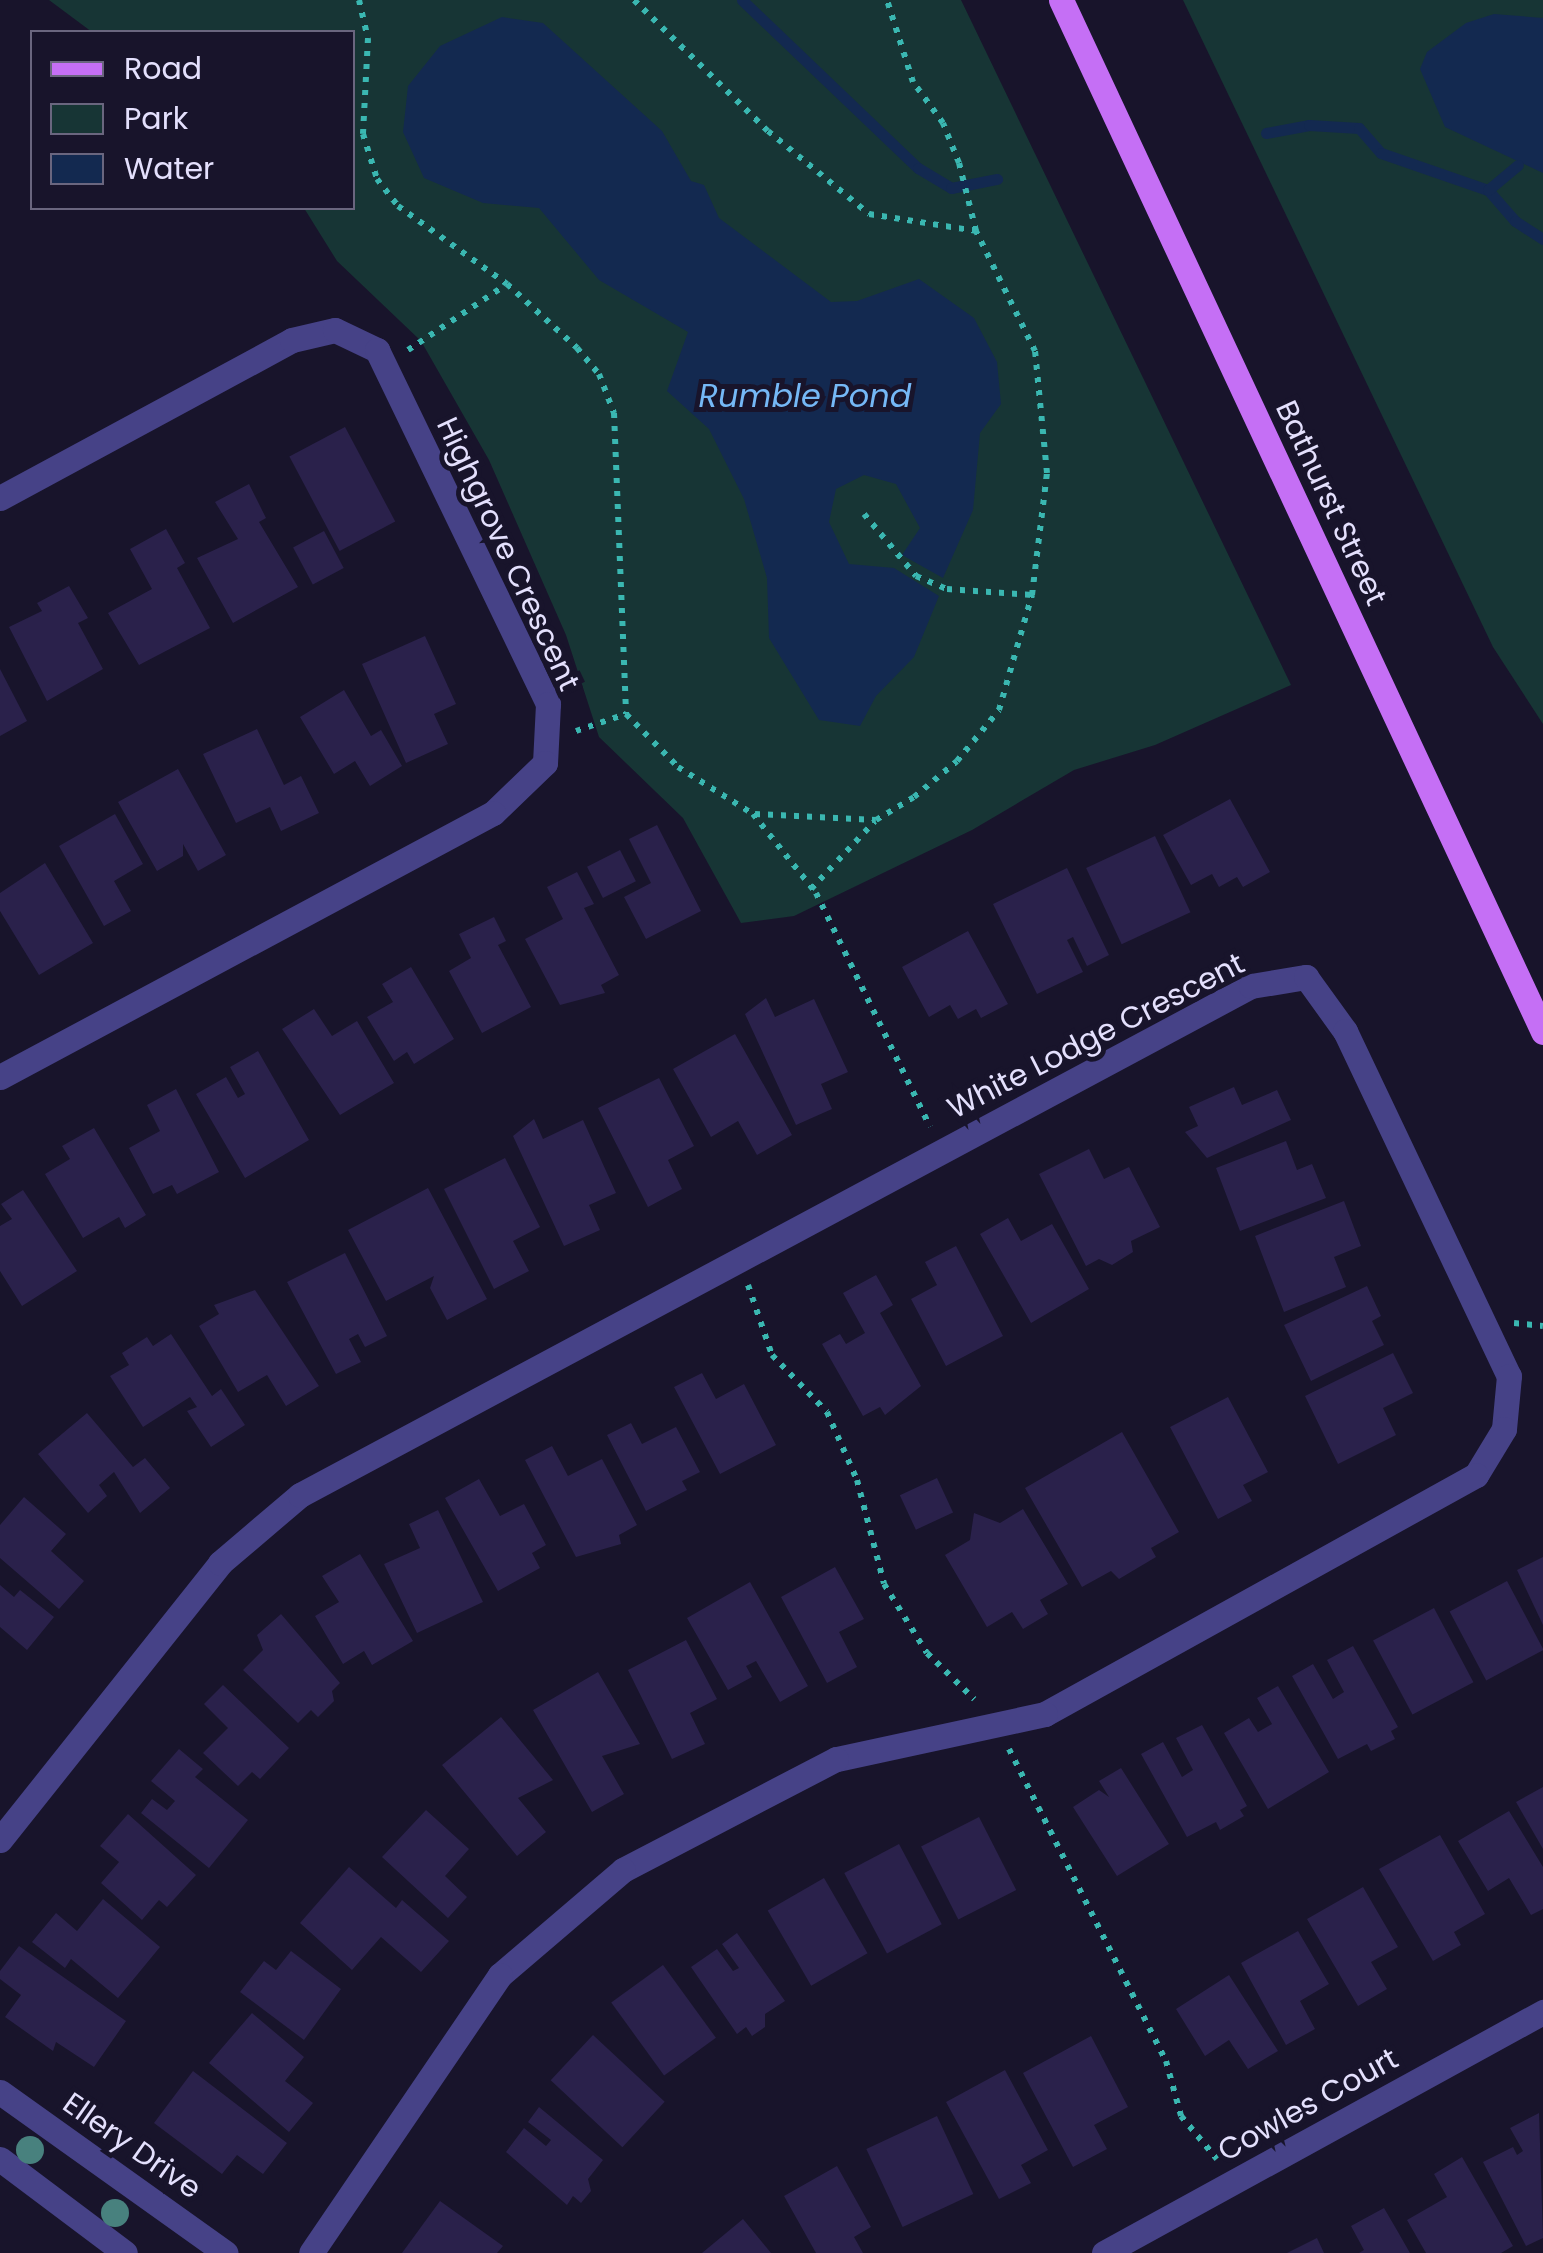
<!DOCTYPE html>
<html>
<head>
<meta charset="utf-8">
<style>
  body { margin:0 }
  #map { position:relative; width:1543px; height:2253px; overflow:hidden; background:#18142b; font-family:Poppins,sans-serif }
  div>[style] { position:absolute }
  .green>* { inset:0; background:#173535 }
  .water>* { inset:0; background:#132950 }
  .stream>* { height:11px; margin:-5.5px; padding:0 5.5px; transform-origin:5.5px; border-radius:5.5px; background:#132950 }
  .building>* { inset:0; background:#2a214b; transform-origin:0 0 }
  .path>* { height:6px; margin-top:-3px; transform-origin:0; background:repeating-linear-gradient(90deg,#3ab7b1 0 5px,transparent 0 13px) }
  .minor>* { height:25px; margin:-12.5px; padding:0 12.5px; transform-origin:12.5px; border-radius:12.5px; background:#464287 }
  .major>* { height:25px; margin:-12.5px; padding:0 12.5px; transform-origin:12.5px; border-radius:12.5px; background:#c56ff5 }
  .trees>* { width:28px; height:28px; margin:-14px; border-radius:50%; background:#48817e }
  span { translate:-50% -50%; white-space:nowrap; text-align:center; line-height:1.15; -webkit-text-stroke:10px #18142b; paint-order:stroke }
  .street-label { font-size:30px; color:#e4e0fd }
  .water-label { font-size:32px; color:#75b8f6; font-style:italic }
  .legend { position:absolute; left:30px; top:30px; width:325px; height:180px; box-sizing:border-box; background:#18142b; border:2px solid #6a667f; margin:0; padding:12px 18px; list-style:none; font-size:30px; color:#e4e0fd }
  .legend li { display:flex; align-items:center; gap:20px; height:50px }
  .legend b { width:50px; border:2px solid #6a667f }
</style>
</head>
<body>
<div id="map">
  <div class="green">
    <i style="clip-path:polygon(49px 0,961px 0,1291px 685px,1155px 745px,1074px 770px,972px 830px,794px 916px,741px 923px,683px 818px,599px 737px,566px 635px,489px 460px,421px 341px,337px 261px,304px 208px,352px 208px,352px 32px,92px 32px)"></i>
    <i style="clip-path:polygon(1183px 0,1543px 0,1543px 724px,1493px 647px)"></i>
  </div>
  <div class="water">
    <i style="clip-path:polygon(1494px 14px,1543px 18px,1543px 173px,1445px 127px,1420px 69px,1427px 52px,1466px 23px)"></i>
    <i style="clip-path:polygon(502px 17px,543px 23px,662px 131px,691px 181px,704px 185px,719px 218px,831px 302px,857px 301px,919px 279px,974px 318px,997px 362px,1001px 404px,980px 433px,973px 510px,943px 578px,902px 555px,920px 528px,896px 484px,864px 475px,836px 489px,829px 522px,849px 564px,894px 568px,939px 596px,914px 657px,876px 696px,860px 726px,819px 720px,769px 638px,767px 578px,744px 499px,709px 429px,667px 391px,688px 332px,599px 280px,539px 208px,483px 203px,424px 178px,403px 132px,408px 86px,440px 46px)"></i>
  </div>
  <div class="stream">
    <i style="left:742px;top:0;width:243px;rotate:43.7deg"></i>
    <i style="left:918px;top:168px;width:39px;rotate:31deg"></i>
    <i style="left:951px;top:188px;width:47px;rotate:-11.1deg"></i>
    <i style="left:1266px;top:133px;width:44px;rotate:-10.5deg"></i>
    <i style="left:1309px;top:125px;width:50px;rotate:3.4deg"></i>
    <i style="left:1359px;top:128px;width:33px;rotate:49deg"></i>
    <i style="left:1381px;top:153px;width:113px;rotate:19.1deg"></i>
    <i style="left:1488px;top:190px;width:41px;rotate:48.9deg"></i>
    <i style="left:1515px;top:221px;width:33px;rotate:33deg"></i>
    <i style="left:1488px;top:190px;width:39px;rotate:-40deg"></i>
  </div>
  <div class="building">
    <i style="left:345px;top:427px;width:107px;height:63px;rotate:62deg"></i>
    <i style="clip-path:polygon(249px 484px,266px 518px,259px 522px,298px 587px,233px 623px,197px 558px,238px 539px,215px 502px)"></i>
    <i style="clip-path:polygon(166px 529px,185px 563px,177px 568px,210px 628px,139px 665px,108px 613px,152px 589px,130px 549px)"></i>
    <i style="left:324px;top:531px;width:42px;height:35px;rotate:62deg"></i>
    <i style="clip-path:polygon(69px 586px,88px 618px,78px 623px,103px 669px,47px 701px,9px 627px,42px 611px,37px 603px)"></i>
    <i style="clip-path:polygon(425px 636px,456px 704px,434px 714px,448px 744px,406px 763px,362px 664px)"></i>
    <i style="clip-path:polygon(0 669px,27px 721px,0 736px)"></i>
    <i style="clip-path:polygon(344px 690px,371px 736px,381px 730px,402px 766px,370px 786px,355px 761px,334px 774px,300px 717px)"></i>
    <i style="clip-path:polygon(257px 729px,284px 785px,301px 776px,319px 813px,281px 831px,270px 807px,236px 823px,203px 754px)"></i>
    <i style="clip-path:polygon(178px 769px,226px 855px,198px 871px,183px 844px,183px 856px,157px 871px,118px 802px)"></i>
    <i style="clip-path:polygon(1230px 799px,1270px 872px,1243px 887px,1237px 877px,1219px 887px,1212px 874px,1191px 885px,1163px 835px)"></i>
    <i style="clip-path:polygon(115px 814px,143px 864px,114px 881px,131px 911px,104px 926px,59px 846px)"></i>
    <i style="clip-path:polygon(657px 825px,701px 911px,646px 939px,624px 897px,651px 883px,629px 839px)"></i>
    <i style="left:1155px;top:836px;width:84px;height:76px;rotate:65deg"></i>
    <i style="left:620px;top:850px;width:35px;height:37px;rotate:63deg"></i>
    <i style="clip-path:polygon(45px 863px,93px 943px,39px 975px,0 911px,0 893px)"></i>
    <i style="clip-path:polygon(1067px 868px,1109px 955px,1087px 966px,1073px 937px,1067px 940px,1083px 972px,1037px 994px,993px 904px)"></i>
    <i style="clip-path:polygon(577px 872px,594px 904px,584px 908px,619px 975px,601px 985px,605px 993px,560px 1005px,525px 939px,563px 919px,547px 887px)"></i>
    <i style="clip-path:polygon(494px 917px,506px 941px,498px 945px,531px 1007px,482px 1033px,449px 971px,471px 958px,459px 934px)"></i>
    <i style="clip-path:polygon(968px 931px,1008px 1004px,981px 1018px,976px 1009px,958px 1019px,950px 1005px,929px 1017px,902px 967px)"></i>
    <i style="clip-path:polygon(411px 967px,454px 1039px,414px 1064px,407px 1052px,394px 1061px,367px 1017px,393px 1002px,382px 984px)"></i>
    <i style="clip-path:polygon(766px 998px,775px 1017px,814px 999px,848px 1072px,821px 1084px,832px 1109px,796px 1125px,745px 1014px)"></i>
    <i style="clip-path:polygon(314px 1009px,332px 1036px,357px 1021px,394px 1083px,340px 1115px,282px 1029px)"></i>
    <i style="clip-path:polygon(735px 1034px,792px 1135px,757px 1155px,738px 1121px,711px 1137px,673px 1069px)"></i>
    <i style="clip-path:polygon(258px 1051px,309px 1140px,245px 1178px,196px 1094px,226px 1077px,238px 1098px,245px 1094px,230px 1067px)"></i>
    <i style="clip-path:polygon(659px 1078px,694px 1146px,668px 1160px,682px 1189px,648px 1207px,598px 1108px)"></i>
    <i style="clip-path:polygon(1234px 1087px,1242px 1105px,1277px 1090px,1291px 1120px,1207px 1158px,1185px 1132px,1198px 1126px,1189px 1107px)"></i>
    <i style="clip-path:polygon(176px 1089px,219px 1172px,177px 1194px,172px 1185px,153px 1194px,129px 1148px,160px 1131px,147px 1105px)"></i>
    <i style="clip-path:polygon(534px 1119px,543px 1139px,583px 1120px,616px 1193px,589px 1205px,600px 1230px,564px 1246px,513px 1136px)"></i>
    <i style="clip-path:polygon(94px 1128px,146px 1215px,125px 1228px,119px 1217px,83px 1238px,45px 1174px,70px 1159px,62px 1146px)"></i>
    <i style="clip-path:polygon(1286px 1141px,1297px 1170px,1312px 1164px,1326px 1198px,1240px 1231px,1216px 1168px)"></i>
    <i style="clip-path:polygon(1089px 1149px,1104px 1179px,1129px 1167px,1160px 1227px,1131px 1241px,1133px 1252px,1112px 1265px,1099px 1259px,1086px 1266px,1039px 1174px)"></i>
    <i style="clip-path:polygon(505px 1158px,540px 1227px,513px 1241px,529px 1271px,494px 1289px,444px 1189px)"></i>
    <i style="clip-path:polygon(428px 1188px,487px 1299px,447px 1320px,430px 1288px,434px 1276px,386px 1301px,348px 1230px)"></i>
    <i style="clip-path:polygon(23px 1190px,77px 1271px,22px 1306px,0 1271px,0 1226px,12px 1219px,1px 1204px)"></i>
    <i style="clip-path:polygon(1344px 1201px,1361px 1246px,1334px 1257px,1346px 1287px,1284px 1312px,1255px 1236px)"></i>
    <i style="clip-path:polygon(1008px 1218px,1021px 1241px,1052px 1224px,1089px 1289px,1031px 1323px,980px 1234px)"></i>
    <i style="clip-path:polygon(956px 1246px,1003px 1336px,946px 1366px,911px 1299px,937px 1285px,925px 1262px)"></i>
    <i style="clip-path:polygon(345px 1253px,387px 1336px,365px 1347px,358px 1334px,349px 1339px,361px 1362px,336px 1374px,287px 1282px)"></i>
    <i style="clip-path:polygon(876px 1275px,893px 1305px,880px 1313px,921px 1386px,885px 1415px,880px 1407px,863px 1416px,822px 1344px,840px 1334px,846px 1344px,865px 1333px,843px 1293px)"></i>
    <i style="clip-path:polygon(1367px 1286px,1381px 1316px,1372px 1321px,1384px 1345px,1311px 1381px,1284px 1325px)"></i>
    <i style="clip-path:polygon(255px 1290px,319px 1386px,286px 1406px,267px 1375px,238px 1392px,199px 1326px,219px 1314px,214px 1305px)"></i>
    <i style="clip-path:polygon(171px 1334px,212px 1396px,221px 1389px,245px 1425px,211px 1447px,187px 1411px,197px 1407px,190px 1397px,143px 1427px,110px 1376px,129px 1365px,122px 1353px,147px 1337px,153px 1346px)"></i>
    <i style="clip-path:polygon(1393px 1353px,1413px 1393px,1383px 1408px,1396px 1435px,1338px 1464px,1305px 1396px)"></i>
    <i style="clip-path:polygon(702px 1373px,716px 1399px,744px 1384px,776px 1445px,720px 1474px,674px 1387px)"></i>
    <i style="clip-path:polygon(1228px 1397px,1268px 1472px,1243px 1485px,1252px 1501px,1218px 1519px,1170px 1427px)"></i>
    <i style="clip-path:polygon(87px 1413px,133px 1467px,145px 1458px,170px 1488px,140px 1513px,114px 1472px,99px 1485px,107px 1496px,88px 1513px,38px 1454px)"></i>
    <i style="clip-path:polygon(631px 1423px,642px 1444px,676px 1427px,700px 1472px,682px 1481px,687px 1490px,646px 1511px,607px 1435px)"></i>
    <i style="clip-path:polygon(1122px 1432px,1179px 1532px,1151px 1548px,1156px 1557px,1119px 1579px,1111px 1571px,1082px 1587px,1025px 1488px)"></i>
    <i style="clip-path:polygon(552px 1446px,568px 1476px,602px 1459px,637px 1525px,619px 1535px,621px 1544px,576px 1557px,525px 1460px)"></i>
    <i style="left:937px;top:1478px;width:38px;height:41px;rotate:65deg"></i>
    <i style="clip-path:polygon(479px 1479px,500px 1516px,524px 1504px,546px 1545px,532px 1553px,540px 1568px,498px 1591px,445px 1498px)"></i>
    <i style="clip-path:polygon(24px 1497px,66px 1534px,51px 1551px,84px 1581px,59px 1609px,0 1558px,0 1525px)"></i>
    <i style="clip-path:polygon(1023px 1509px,1068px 1584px,1040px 1600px,1048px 1614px,1023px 1629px,1012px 1612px,987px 1627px,945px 1555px,970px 1540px,974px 1513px,1000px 1523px)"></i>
    <i style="clip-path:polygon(438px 1510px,483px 1602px,417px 1633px,384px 1564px,420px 1548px,409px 1524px)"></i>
    <i style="clip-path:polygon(360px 1554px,413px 1641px,372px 1665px,364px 1651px,343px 1664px,315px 1616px,339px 1602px,322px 1576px)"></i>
    <i style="clip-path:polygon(1543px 1557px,1543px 1625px,1517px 1570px)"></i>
    <i style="clip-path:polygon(835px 1567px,864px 1619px,839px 1632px,857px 1667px,827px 1683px,781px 1597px)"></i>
    <i style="left:1507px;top:1581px;width:78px;height:65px;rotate:62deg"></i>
    <i style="clip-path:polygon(750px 1582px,808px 1686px,780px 1702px,756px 1661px,746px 1666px,752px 1677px,728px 1690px,687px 1618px)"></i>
    <i style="clip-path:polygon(0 1585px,14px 1597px,20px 1590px,54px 1617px,27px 1650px,0 1627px)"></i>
    <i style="left:1434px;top:1608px;width:84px;height:69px;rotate:62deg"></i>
    <i style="clip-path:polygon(281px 1614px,340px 1683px,332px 1691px,334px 1701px,318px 1717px,311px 1710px,298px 1723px,243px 1670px,263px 1650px,257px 1635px)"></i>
    <i style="clip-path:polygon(686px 1640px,717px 1699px,690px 1713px,705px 1744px,672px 1759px,628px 1670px)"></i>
    <i style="clip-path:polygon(1353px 1646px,1398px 1727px,1391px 1731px,1395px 1739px,1371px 1751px,1367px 1744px,1338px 1759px,1292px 1676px,1313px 1664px,1333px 1699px,1344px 1692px,1327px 1660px)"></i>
    <i style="clip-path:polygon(598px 1672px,640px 1744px,602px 1756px,624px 1794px,592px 1812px,533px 1710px)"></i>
    <i style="clip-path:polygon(223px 1685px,289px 1748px,260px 1779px,252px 1772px,238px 1786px,203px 1753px,228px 1728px,204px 1704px)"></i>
    <i style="clip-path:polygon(1278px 1686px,1329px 1772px,1268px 1809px,1224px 1733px,1249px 1718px,1258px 1732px,1272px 1724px,1257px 1698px)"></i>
    <i style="clip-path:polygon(501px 1717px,553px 1780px,518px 1798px,546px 1832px,517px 1856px,442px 1765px)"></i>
    <i style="clip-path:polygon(1202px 1725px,1247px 1806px,1240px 1810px,1244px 1816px,1220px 1830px,1216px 1822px,1187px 1837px,1141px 1754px,1163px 1742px,1182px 1777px,1193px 1770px,1176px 1738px)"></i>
    <i style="clip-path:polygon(179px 1749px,203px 1769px,195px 1777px,248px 1820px,209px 1868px,141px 1813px,152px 1799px,167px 1810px,175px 1801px,151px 1781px)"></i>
    <i style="clip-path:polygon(1121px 1768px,1169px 1844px,1117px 1876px,1073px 1807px,1099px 1790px,1109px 1797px,1099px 1781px)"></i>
    <i style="clip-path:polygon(1543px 1787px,1543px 1849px,1516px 1802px)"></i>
    <i style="clip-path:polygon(426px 1810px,469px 1849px,445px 1876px,467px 1897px,448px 1918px,382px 1857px)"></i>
    <i style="clip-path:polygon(1509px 1811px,1543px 1867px,1543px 1909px,1531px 1915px,1509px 1878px,1488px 1891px,1458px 1841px)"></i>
    <i style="clip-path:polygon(128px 1814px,196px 1875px,167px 1907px,159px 1900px,142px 1920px,101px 1883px,119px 1862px,100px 1846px)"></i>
    <i style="left:979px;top:1817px;width:82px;height:65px;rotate:63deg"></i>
    <i style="clip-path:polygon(1440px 1835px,1485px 1914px,1454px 1932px,1461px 1945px,1433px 1961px,1379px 1869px)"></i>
    <i style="left:899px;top:1844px;width:91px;height:62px;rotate:62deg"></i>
    <i style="clip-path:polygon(349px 1867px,396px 1908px,402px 1900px,449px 1941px,421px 1972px,381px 1937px,352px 1970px,300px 1923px)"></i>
    <i style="left:824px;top:1878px;width:87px;height:65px;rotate:60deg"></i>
    <i style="clip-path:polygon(1363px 1887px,1398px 1947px,1371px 1962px,1387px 1989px,1358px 2006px,1307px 1919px)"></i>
    <i style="clip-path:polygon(103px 1899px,160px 1947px,118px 1998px,71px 1959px,65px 1968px,32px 1942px,56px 1913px,77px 1931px)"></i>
    <i style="clip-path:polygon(1298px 1931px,1329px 1984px,1300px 2001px,1315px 2029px,1286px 2045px,1241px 1963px)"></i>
    <i style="clip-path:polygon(737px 1933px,785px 2001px,765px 2014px,765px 2027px,752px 2036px,746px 2027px,737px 2034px,691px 1967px,717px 1949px,733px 1971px,739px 1968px,722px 1944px)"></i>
    <i style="clip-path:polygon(19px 1946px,126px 2021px,94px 2067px,56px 2042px,53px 2051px,5px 2017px,21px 1995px,0 1979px,0 1971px)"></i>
    <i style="clip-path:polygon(291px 1951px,341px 1989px,304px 2040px,240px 1992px,264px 1961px,276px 1970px)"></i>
    <i style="left:663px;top:1965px;width:90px;height:64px;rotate:54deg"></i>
    <i style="clip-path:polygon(1229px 1975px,1278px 2051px,1248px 2069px,1229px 2040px,1205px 2056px,1176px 2009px)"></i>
    <i style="clip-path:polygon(252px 2013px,304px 2057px,285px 2081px,313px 2103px,289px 2132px,209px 2063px)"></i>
    <i style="left:593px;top:2035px;width:98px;height:62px;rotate:43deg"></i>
    <i style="clip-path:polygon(1091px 2036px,1128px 2107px,1094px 2125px,1107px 2149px,1073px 2167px,1023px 2073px)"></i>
    <i style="clip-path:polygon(1005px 2070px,1048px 2150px,1021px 2165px,1031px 2183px,999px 2199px,946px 2102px)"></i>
    <i style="clip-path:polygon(193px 2071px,287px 2143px,263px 2174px,237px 2155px,222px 2174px,154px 2123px)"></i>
    <i style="clip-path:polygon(539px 2107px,603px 2160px,588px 2179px,591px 2191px,581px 2203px,573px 2196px,567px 2205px,506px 2152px,524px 2128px,546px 2146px,551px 2140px,528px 2122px)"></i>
    <i style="clip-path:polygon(1539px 2113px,1543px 2238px,1526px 2246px,1483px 2162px,1513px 2147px,1517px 2155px,1523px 2151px,1510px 2128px)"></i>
    <i style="left:937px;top:2116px;width:86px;height:78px;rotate:65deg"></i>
    <i style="clip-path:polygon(1462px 2157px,1513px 2246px,1501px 2253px,1426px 2253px,1407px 2220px,1447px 2197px,1434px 2174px)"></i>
    <i style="clip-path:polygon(837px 2166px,871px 2227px,854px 2237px,863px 2253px,816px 2253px,784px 2196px)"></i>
    <i style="clip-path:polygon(440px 2201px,503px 2246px,497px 2253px,402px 2253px)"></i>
    <i style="clip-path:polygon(1384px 2208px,1398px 2232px,1410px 2253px,1359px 2253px,1364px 2250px,1351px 2226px)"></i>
    <i style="clip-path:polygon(743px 2219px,771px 2253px,702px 2253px)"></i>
    <i style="clip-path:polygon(1317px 2238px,1324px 2253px,1287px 2253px)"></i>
  </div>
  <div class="path">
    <i style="left:359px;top:0;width:39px;rotate:77deg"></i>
    <i style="left:368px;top:38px;width:96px;rotate:93deg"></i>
    <i style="left:363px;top:134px;width:47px;rotate:72.7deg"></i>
    <i style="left:377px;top:179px;width:34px;rotate:52deg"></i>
    <i style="left:398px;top:206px;width:134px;rotate:35.6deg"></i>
    <i style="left:507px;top:284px;width:95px;rotate:42.4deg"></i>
    <i style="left:577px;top:348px;width:34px;rotate:50deg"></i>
    <i style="left:599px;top:374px;width:42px;rotate:69deg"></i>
    <i style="left:614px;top:413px;width:301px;rotate:87.7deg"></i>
    <i style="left:626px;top:714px;width:74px;rotate:45.5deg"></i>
    <i style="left:678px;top:767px;width:89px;rotate:32.1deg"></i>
    <i style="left:753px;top:814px;width:101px;rotate:51.4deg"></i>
    <i style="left:816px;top:893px;width:260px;rotate:64deg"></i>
    <i style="left:634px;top:0;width:187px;rotate:44.4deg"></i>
    <i style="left:768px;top:131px;width:131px;rotate:39.4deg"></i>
    <i style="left:869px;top:214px;width:108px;rotate:9deg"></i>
    <i style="left:408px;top:350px;width:119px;rotate:-33.7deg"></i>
    <i style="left:864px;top:514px;width:81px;rotate:50deg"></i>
    <i style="left:916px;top:576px;width:34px;rotate:23deg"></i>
    <i style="left:947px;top:589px;width:85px;rotate:4deg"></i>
    <i style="left:576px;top:731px;width:53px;rotate:-18.8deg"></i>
    <i style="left:755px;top:814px;width:121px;rotate:2.8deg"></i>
    <i style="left:876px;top:820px;width:44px;rotate:-31.2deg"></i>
    <i style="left:914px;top:797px;width:56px;rotate:-39.9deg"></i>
    <i style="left:957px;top:761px;width:66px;rotate:-50.5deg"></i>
    <i style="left:999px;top:710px;width:120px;rotate:-74deg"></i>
    <i style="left:1032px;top:595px;width:123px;rotate:-83deg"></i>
    <i style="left:1047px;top:473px;width:123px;rotate:-95.6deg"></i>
    <i style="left:1035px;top:351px;width:134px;rotate:-116.2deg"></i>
    <i style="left:976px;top:231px;width:70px;rotate:-104deg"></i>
    <i style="left:959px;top:163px;width:43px;rotate:-111.8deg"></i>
    <i style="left:943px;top:123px;width:51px;rotate:-126.2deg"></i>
    <i style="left:913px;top:82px;width:86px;rotate:-107.6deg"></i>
    <i style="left:811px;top:889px;width:93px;rotate:-46.7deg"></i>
    <i style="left:748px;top:1285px;width:74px;rotate:71.1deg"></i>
    <i style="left:772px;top:1355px;width:79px;rotate:46deg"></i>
    <i style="left:827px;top:1412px;width:74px;rotate:66.2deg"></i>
    <i style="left:857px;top:1480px;width:107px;rotate:75.4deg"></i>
    <i style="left:884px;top:1584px;width:81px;rotate:58.1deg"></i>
    <i style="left:927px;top:1653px;width:66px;rotate:44.4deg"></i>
    <i style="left:1514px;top:1323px;width:29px;rotate:6deg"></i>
    <i style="left:1009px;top:1749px;width:349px;rotate:63.3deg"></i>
    <i style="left:1166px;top:2061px;width:57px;rotate:74.7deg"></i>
    <i style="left:1181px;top:2116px;width:56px;rotate:50.1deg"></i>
  </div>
  <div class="minor">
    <i style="left:0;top:498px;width:332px;rotate:-28.4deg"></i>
    <i style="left:292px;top:340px;width:44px;rotate:-13.1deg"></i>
    <i style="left:335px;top:330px;width:47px;rotate:25.5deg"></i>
    <i style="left:377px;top:350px;width:393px;rotate:64.2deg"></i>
    <i style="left:548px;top:704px;width:59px;rotate:92.9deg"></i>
    <i style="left:545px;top:763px;width:72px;rotate:136.1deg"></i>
    <i style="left:493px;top:813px;width:559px;rotate:151.83deg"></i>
    <i style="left:0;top:1840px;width:354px;rotate:-51.5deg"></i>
    <i style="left:220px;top:1563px;width:105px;rotate:-40.4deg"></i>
    <i style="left:300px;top:1495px;width:1079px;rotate:-28.16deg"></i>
    <i style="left:1251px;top:986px;width:56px;rotate:-9.3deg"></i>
    <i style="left:1306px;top:977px;width:67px;rotate:54.2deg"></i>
    <i style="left:1345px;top:1031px;width:382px;rotate:64.6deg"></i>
    <i style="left:1509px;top:1376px;width:53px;rotate:95.4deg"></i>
    <i style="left:1504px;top:1429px;width:54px;rotate:121.3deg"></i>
    <i style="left:1476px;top:1475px;width:493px;rotate:151deg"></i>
    <i style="left:1045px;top:1714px;width:214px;rotate:167.8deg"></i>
    <i style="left:836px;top:1759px;width:240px;rotate:152.5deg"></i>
    <i style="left:623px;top:1870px;width:162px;rotate:139.5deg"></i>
    <i style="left:500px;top:1975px;width:336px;rotate:124.2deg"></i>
    <i style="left:0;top:2092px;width:277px;rotate:35.5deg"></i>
    <i style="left:0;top:2159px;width:156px;rotate:36.9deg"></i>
    <i style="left:1104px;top:2253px;width:501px;rotate:-28.77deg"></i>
  </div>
  <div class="major">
    <i style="left:1061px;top:0;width:1139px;rotate:64.96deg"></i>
  </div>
  <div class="trees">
    <i style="left:30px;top:2150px"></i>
    <i style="left:115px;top:2213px"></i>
  </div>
  <div class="street-label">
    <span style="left:1331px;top:503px;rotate:65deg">Bathurst Street</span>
    <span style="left:508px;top:554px;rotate:65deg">Highgrove Crescent</span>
    <span style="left:1096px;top:1036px;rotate:-27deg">White Lodge Crescent</span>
    <span style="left:1308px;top:2105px;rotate:-29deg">Cowles Court</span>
    <span style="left:132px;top:2146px;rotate:35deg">Ellery Drive</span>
  </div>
  <div class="water-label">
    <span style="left:805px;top:396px">Rumble Pond</span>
  </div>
  <ul class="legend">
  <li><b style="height:12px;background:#c56ff5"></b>Road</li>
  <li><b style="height:28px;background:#173535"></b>Park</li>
  <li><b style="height:28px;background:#132950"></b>Water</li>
  </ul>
</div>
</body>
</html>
